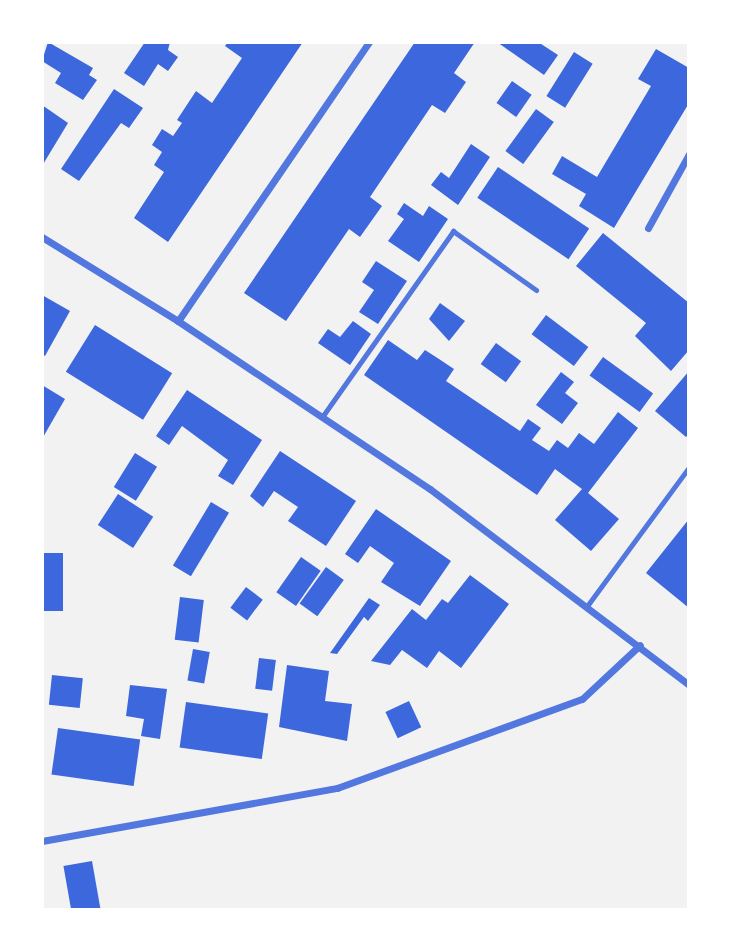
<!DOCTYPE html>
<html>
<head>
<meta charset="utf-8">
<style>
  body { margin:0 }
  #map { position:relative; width:731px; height:952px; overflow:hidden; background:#f2f2f2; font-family:Roboto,sans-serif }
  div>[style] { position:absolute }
  .building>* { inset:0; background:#3d67dc; transform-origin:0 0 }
  .service>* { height:5px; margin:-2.5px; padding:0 2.5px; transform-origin:2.5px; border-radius:2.5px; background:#5277de }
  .minor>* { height:7px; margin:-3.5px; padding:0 3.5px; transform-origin:3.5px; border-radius:3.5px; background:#5277de }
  span { translate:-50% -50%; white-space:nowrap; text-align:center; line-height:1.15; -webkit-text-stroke:5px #fff; paint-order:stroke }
  .frame { position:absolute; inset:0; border:44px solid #fff; pointer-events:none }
</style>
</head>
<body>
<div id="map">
  <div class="building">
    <i style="clip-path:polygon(48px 42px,93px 68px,89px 75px,97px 80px,83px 100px,55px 83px,61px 73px,42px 61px)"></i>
    <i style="clip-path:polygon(145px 42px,170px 42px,168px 50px,178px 57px,168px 71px,158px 64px,144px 86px,124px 73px)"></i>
    <i style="clip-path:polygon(228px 42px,303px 42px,168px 242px,134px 218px,164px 172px,154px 165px,162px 152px,152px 145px,162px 129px,173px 136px,182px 123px,177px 120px,196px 91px,212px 103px,242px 58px,225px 46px)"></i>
    <i style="clip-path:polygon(415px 42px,475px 42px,454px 73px,466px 82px,445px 113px,432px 105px,370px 197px,382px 206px,360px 237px,349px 229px,286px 321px,244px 293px)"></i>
    <i style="clip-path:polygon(497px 42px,538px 42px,558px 55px,544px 75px)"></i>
    <i style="clip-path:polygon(656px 49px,689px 68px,689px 103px,614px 228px,579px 206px,586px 194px,552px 174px,562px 156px,597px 177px,651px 86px,638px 79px)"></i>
    <i style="left:574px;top:52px;width:22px;height:52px;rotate:32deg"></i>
    <i style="left:512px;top:81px;width:24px;height:27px;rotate:35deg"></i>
    <i style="clip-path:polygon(114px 89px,143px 108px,129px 128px,121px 123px,79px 181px,61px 169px)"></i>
    <i style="clip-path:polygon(42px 105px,68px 123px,42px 166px)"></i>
    <i style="left:536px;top:109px;width:22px;height:52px;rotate:36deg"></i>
    <i style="clip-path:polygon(471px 144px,490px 157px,458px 205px,431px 185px,441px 172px,449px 178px)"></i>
    <i style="left:498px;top:167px;width:110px;height:37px;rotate:34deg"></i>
    <i style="clip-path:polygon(404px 203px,423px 216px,429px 206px,448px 219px,419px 262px,388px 241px,404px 219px,397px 214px)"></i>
    <i style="clip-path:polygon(603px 233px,689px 303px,689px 350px,671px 371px,635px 336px,646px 323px,576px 266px)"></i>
    <i style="clip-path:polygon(376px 261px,407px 281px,378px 324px,359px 312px,374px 290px,362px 282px)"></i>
    <i style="clip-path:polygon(42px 295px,70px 311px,45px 356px,42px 354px)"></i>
    <i style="clip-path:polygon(440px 303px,465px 321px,449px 341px,429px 319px)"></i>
    <i style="left:546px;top:315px;width:53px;height:24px;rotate:37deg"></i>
    <i style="clip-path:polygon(353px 321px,371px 334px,350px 365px,318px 343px,328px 329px,340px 337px)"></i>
    <i style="left:95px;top:325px;width:91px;height:55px;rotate:32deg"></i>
    <i style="clip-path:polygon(388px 340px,417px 360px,425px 350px,439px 359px,454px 369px,446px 381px,520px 431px,528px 419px,541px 428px,532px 440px,549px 451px,557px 440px,568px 448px,579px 433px,594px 444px,618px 412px,638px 428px,588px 493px,619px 519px,591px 551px,555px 520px,582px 489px,567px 478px,555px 469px,537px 495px,364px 375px)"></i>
    <i style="left:496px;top:343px;width:31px;height:26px;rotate:36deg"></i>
    <i style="left:603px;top:357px;width:62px;height:23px;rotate:36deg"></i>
    <i style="clip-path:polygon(689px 371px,689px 434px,686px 437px,655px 411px)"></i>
    <i style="clip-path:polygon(561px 372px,574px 382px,565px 393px,578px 403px,562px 424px,536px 405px)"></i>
    <i style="clip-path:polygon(42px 385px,65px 399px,42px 439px)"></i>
    <i style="clip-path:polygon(187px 390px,262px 440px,233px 485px,218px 476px,228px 460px,182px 426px,169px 445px,156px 436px)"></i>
    <i style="clip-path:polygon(280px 451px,356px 501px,326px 546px,288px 521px,298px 507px,274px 491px,263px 507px,250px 496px)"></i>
    <i style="left:135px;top:453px;width:26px;height:40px;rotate:32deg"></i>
    <i style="left:118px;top:494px;width:42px;height:37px;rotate:33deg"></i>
    <i style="left:211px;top:502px;width:21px;height:74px;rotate:31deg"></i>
    <i style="clip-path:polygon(376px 509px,451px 561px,420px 606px,381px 582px,394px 563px,370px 546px,358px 563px,345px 554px)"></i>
    <i style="clip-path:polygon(689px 519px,689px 608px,646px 573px)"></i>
    <i style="left:42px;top:553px;width:21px;height:58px"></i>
    <i style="left:301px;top:557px;width:24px;height:43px;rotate:35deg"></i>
    <i style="left:326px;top:567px;width:22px;height:45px;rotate:36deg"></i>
    <i style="clip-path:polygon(470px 575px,509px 604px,461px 668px,439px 651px,427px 668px,402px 650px,390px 665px,371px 661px,412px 609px,426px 620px,442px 599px,448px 603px)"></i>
    <i style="left:246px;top:587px;width:21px;height:26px;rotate:37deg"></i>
    <i style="left:180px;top:597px;width:24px;height:43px;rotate:7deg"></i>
    <i style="clip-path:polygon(369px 598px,380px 605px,368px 621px,364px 617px,337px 654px,330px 653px)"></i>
    <i style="left:193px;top:649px;width:17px;height:32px;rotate:10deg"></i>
    <i style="left:259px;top:658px;width:17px;height:31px;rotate:7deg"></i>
    <i style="clip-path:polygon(287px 665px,329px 671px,325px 701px,352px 704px,347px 741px,279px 727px)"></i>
    <i style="left:52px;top:675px;width:31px;height:30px;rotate:6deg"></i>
    <i style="clip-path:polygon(130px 685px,167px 689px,160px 739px,141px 736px,144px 719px,126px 716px)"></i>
    <i style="left:409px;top:701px;width:29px;height:26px;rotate:65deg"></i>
    <i style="left:186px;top:702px;width:83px;height:46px;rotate:8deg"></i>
    <i style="left:58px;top:728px;width:83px;height:47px;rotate:8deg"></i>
    <i style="left:92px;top:861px;width:50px;height:29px;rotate:80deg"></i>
  </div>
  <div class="service">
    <i style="left:322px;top:417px;width:228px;rotate:-54.8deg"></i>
    <i style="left:453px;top:231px;width:102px;rotate:35.4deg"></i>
    <i style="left:587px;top:606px;width:172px;rotate:-53.7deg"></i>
  </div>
  <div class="minor">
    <i style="left:648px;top:228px;width:85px;rotate:-61deg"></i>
    <i style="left:42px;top:237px;width:160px;rotate:31.7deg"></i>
    <i style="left:178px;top:321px;width:303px;rotate:33.7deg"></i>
    <i style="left:430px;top:489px;width:325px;rotate:37.1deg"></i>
    <i style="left:178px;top:321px;width:338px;rotate:-55.6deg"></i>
    <i style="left:42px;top:841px;width:300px;rotate:-10.2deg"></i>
    <i style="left:337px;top:788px;width:261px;rotate:-20deg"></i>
    <i style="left:582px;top:699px;width:79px;rotate:-43deg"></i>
  </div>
  <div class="frame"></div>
</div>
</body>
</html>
